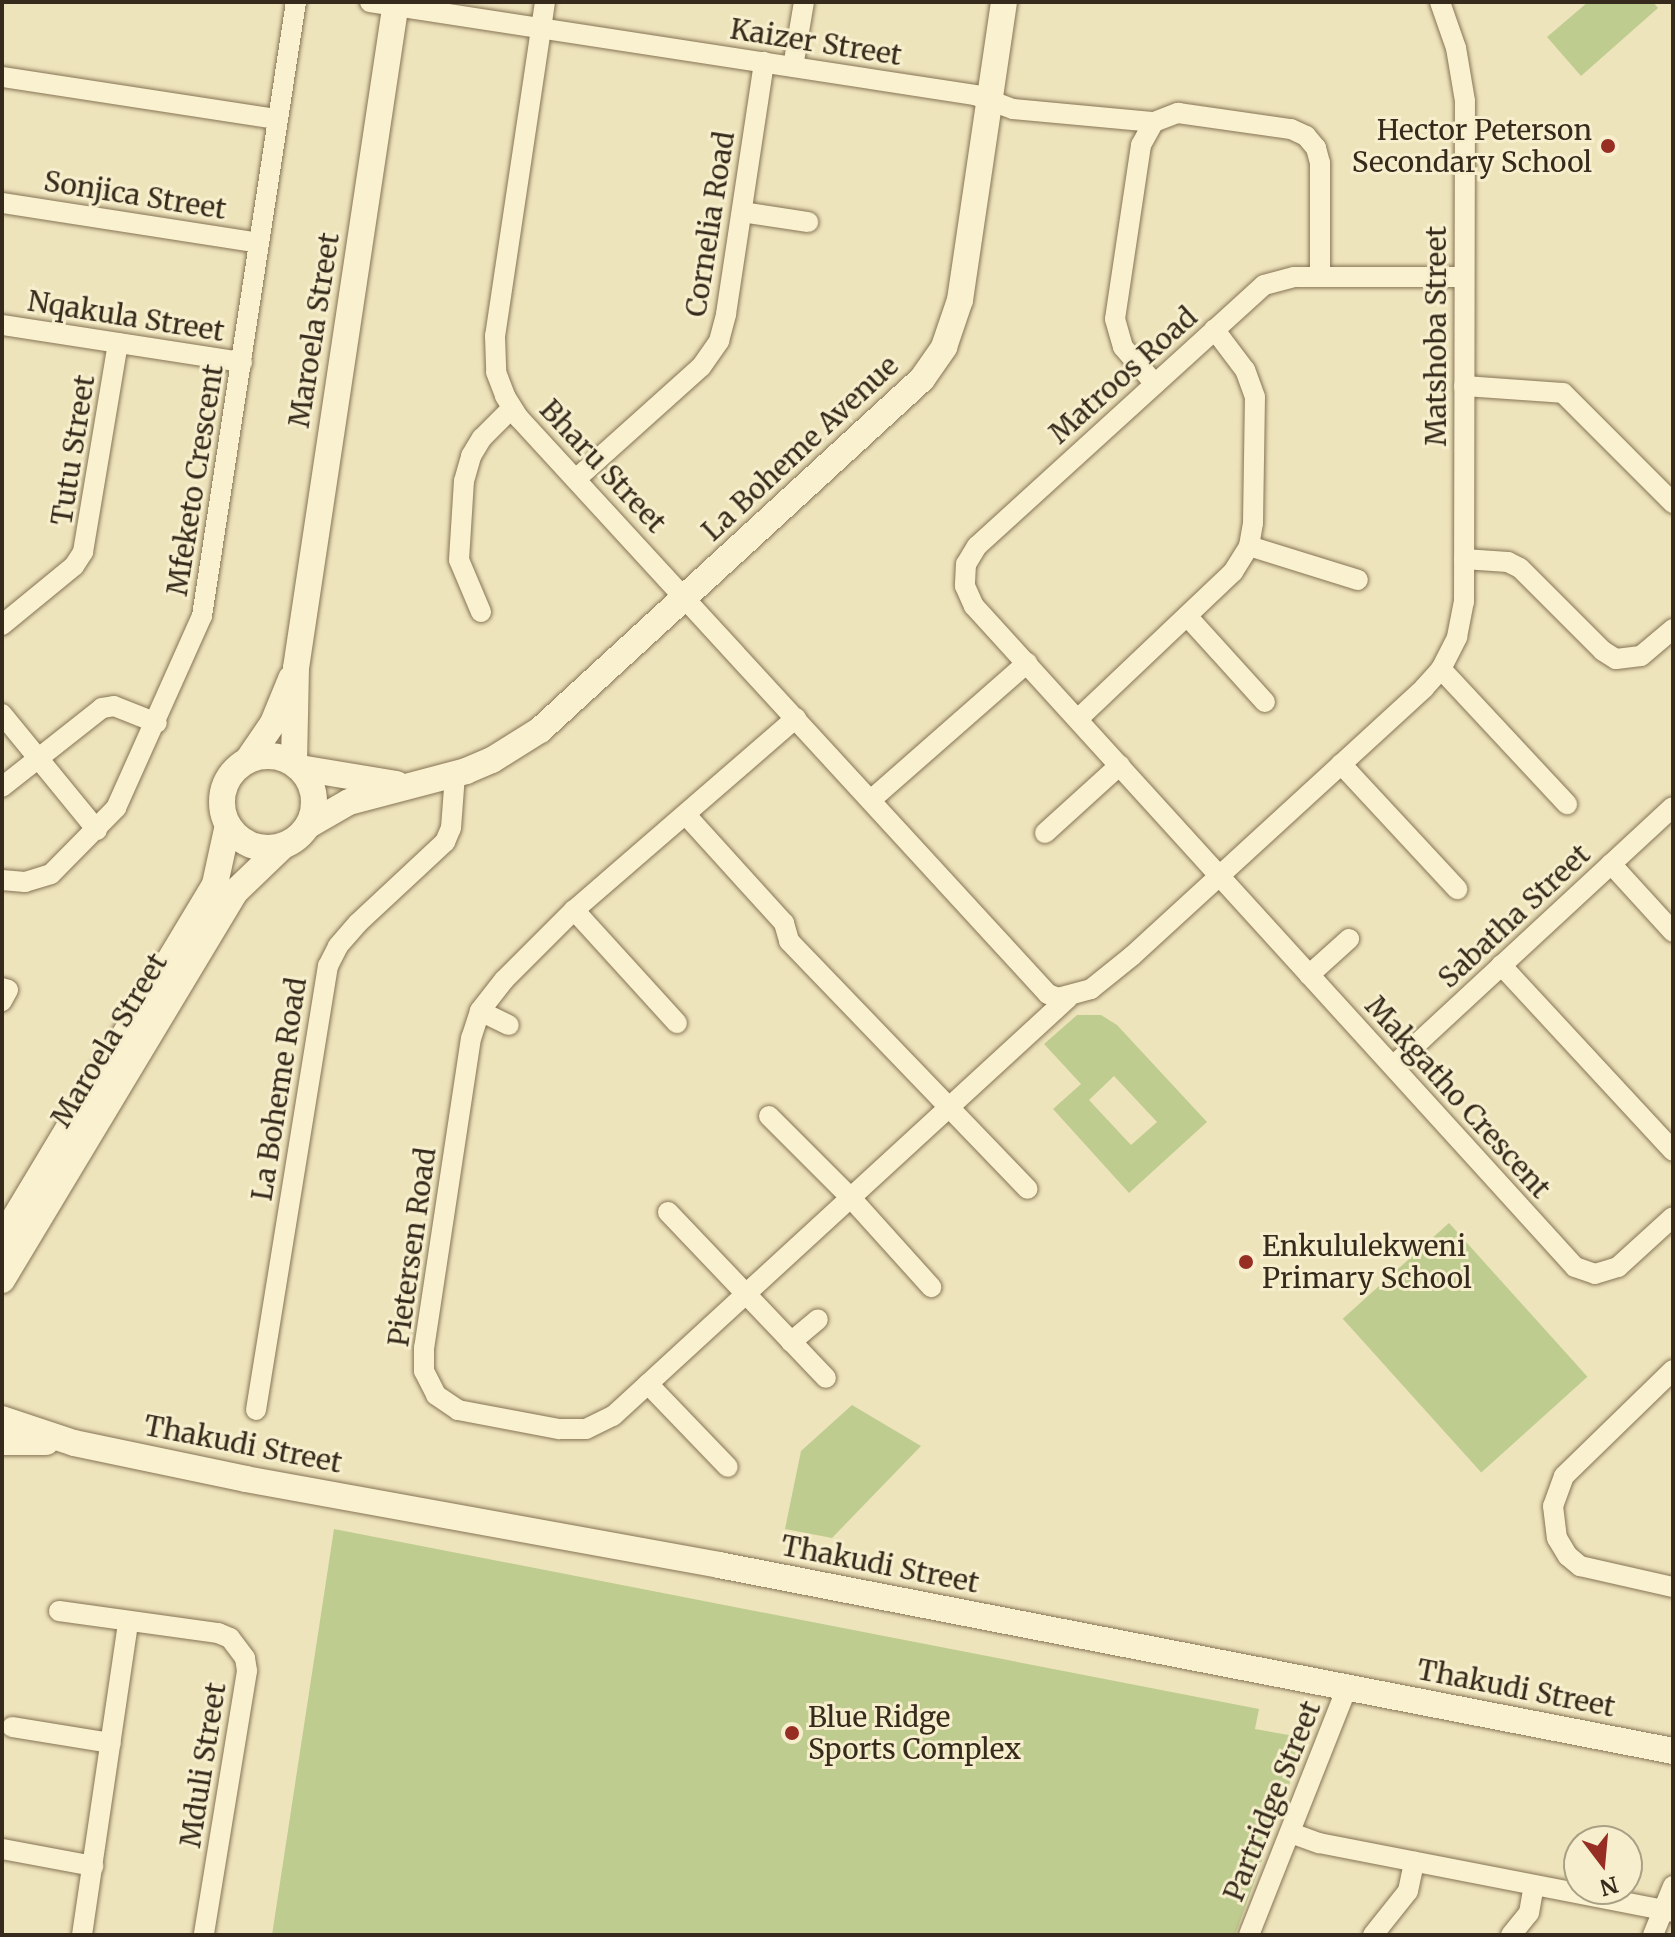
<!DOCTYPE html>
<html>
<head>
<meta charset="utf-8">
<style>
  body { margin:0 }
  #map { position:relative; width:1675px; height:1937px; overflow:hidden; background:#eee4bc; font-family:Merriweather,serif }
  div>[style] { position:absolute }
  .green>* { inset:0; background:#bfcc90; transform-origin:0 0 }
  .roads { filter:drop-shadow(0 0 2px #867455) drop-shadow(0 0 2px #867455) }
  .minor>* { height:20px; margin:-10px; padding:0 10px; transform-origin:10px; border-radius:10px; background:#f9f1cf }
  .tertiary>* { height:26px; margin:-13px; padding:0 13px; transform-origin:13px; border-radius:13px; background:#f9f1cf }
  .tertiary>.ring { margin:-13px; padding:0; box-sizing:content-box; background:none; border:26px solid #f9f1cf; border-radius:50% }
  .dots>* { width:22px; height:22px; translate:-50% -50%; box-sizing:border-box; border:4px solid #f6eecc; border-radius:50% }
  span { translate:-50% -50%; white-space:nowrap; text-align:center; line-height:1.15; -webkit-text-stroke:6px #f6eecc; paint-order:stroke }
  .street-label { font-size:28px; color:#352a1b }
  .poi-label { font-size:28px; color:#352a1b }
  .right { translate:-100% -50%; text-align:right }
  .left { translate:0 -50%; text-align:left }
  .frame { position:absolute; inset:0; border:4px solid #352a1b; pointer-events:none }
  .north { position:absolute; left:1563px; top:1825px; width:80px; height:80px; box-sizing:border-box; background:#f6eecc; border:2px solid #a9a085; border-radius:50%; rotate:164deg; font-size:22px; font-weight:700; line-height:32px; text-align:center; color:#352a1b }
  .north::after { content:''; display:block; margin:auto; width:28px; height:36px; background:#962e24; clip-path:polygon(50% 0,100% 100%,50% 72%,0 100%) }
</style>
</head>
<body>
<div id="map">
  <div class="green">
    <i style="clip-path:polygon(1588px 2px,1653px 2px,1658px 8px,1581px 76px,1547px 37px)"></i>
    <i style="clip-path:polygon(evenodd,1077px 1015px,1101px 1015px,1117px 1025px,1207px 1122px,1129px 1193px,1053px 1109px,1081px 1084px,1044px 1044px,1077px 1015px,1114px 1076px,1157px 1122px,1131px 1145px,1089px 1100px,1114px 1076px)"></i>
    <i style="left:1449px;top:1223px;width:207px;height:143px;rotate:48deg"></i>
    <i style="clip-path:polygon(852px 1405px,921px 1446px,832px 1538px,785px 1529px,801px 1451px)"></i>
    <i style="clip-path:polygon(334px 1529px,1259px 1709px,1255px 1729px,1306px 1738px,1235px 1935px,272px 1935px)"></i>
  </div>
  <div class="roads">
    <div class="minor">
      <i style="left:370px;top:2px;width:612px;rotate:8.74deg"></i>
      <i style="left:975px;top:95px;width:40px;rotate:20.2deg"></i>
      <i style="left:1013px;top:109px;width:142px;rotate:5.3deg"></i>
      <i style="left:545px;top:2px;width:338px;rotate:98.5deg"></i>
      <i style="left:495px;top:336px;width:36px;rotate:88deg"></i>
      <i style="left:496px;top:372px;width:26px;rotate:69deg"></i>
      <i style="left:505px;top:396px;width:26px;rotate:58deg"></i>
      <i style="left:519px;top:418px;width:782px;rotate:47.44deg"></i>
      <i style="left:1048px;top:994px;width:11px;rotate:22deg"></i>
      <i style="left:1058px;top:998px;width:34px;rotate:-15deg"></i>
      <i style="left:1091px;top:989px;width:53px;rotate:-38.8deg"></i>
      <i style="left:1132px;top:956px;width:396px;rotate:-42.5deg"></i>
      <i style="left:1424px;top:688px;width:25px;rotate:-48deg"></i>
      <i style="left:1441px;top:669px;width:36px;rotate:-63deg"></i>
      <i style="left:1457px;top:637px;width:36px;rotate:-79deg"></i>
      <i style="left:1464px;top:602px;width:501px;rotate:-89.89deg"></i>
      <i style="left:1465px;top:101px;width:54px;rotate:-99.6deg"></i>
      <i style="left:1456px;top:48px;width:49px;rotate:-109.2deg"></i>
      <i style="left:793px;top:67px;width:66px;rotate:-80.4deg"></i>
      <i style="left:2px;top:77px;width:278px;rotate:8.7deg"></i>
      <i style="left:2px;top:203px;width:260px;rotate:8.8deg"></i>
      <i style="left:742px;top:212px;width:67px;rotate:8.6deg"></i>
      <i style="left:1464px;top:277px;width:170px;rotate:180deg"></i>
      <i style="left:1294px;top:277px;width:31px;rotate:165deg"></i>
      <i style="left:1264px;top:285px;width:388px;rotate:137.7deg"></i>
      <i style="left:977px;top:546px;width:21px;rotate:121deg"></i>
      <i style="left:966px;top:564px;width:22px;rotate:93deg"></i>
      <i style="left:965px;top:586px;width:22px;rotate:66deg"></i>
      <i style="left:974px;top:606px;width:893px;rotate:47.72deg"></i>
      <i style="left:1575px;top:1267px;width:21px;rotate:19deg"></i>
      <i style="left:1595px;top:1274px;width:24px;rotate:-17deg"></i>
      <i style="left:1618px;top:1267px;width:74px;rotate:-42.3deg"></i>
      <i style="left:2px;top:325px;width:243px;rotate:8.8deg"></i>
      <i style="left:1155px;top:384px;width:49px;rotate:-130.9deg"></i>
      <i style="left:1123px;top:347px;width:29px;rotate:-106deg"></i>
      <i style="left:1115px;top:319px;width:176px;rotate:-81.5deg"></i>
      <i style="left:1141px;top:145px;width:26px;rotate:-61deg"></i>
      <i style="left:1154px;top:122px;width:26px;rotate:-21deg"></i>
      <i style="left:1178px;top:113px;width:114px;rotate:8.1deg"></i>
      <i style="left:1291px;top:129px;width:17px;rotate:25deg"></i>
      <i style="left:1306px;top:136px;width:16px;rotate:50deg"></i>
      <i style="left:1316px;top:148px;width:16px;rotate:75deg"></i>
      <i style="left:1320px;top:163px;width:114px;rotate:90deg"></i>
      <i style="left:1464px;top:386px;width:99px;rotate:4deg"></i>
      <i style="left:1563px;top:393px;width:156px;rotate:45deg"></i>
      <i style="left:576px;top:479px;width:168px;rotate:-41.9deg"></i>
      <i style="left:701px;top:367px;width:32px;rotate:-55deg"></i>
      <i style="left:719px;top:341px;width:28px;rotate:-75deg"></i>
      <i style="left:726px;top:314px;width:255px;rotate:-81.4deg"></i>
      <i style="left:1249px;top:546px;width:114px;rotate:17.3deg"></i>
      <i style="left:1464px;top:559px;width:44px;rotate:3.9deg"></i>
      <i style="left:1508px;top:562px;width:13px;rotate:27deg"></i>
      <i style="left:1520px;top:568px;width:117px;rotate:45deg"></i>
      <i style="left:1603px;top:651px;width:15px;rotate:32deg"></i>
      <i style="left:1616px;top:659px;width:25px;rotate:-7deg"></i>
      <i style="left:1641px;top:656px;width:42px;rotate:-40.2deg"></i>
      <i style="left:481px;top:612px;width:56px;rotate:-112.9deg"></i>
      <i style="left:459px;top:560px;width:79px;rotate:-86.4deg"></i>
      <i style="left:464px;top:481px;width:26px;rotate:-74deg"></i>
      <i style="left:471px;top:456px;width:21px;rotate:-59deg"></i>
      <i style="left:482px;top:438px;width:42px;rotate:-45deg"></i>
      <i style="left:1187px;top:616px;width:116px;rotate:47.8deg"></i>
      <i style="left:2px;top:625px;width:93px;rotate:-39.3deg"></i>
      <i style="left:74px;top:566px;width:17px;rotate:-57deg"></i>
      <i style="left:83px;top:552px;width:212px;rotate:-80.5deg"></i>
      <i style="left:1441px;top:669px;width:185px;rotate:47deg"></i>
      <i style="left:2px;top:714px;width:150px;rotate:50.7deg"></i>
      <i style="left:796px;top:718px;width:294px;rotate:139.1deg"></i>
      <i style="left:574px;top:910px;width:99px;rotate:135deg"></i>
      <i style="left:504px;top:980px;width:39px;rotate:128deg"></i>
      <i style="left:480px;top:1011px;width:28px;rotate:108deg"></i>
      <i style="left:471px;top:1038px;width:313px;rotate:98.6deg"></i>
      <i style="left:424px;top:1347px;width:24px;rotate:90deg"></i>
      <i style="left:424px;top:1371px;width:27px;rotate:63deg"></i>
      <i style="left:436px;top:1395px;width:27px;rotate:34deg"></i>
      <i style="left:458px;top:1410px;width:103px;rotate:10.7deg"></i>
      <i style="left:559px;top:1429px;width:27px"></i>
      <i style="left:586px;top:1429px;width:30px;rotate:-26deg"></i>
      <i style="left:613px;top:1416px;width:618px;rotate:-42.57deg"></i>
      <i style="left:1078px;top:719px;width:214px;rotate:-43.5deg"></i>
      <i style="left:1233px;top:572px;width:31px;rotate:-58deg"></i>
      <i style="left:1249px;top:546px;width:23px;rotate:-80deg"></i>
      <i style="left:1253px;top:523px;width:126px;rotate:-89.1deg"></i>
      <i style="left:1255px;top:397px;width:29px;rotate:-110deg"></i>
      <i style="left:1245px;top:370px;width:51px;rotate:-127.1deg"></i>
      <i style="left:1341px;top:764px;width:171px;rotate:47.1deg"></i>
      <i style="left:2px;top:787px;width:127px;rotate:-38.3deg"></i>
      <i style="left:102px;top:708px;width:12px;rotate:-9deg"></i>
      <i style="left:114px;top:706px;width:46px;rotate:21.6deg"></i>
      <i style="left:871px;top:800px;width:208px;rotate:-41.3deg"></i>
      <i style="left:686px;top:815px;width:146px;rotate:47.8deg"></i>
      <i style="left:784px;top:923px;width:19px;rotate:74deg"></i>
      <i style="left:789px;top:941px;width:344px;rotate:46.1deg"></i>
      <i style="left:1045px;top:833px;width:101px;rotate:-42.2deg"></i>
      <i style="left:1611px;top:864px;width:92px;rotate:47.6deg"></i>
      <i style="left:2px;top:880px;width:23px;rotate:5deg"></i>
      <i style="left:25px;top:882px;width:27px;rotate:-17deg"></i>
      <i style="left:51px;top:874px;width:93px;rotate:-45.4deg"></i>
      <i style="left:116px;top:808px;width:210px;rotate:-65.9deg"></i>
      <i style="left:202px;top:616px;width:621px;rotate:-81.3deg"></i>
      <i style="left:574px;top:910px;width:153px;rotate:47.7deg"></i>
      <i style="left:1501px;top:965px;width:253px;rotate:47.2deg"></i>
      <i style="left:1309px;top:975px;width:54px;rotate:-42deg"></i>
      <i style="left:2px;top:988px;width:6px;rotate:18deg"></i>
      <i style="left:8px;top:990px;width:13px;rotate:119deg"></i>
      <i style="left:480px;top:1011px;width:32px;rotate:26deg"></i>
      <i style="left:1393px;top:1066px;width:381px;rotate:-42.8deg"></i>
      <i style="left:769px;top:1116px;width:116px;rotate:45deg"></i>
      <i style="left:851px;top:1198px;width:120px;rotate:48deg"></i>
      <i style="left:668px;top:1212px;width:229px;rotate:46.4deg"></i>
      <i style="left:791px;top:1342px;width:35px;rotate:-40deg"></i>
      <i style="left:1673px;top:1370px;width:152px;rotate:135.8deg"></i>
      <i style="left:1564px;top:1476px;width:32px;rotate:110deg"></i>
      <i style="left:1553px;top:1506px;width:32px;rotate:83deg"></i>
      <i style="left:1557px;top:1538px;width:21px;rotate:59deg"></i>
      <i style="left:1568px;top:1556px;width:16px;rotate:40deg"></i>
      <i style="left:1580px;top:1566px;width:95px;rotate:12.7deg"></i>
      <i style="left:648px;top:1384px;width:115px;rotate:46.1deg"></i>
      <i style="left:256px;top:1410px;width:450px;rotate:-80.8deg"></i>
      <i style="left:328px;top:966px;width:22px;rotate:-63deg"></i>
      <i style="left:338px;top:946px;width:30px;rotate:-49deg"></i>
      <i style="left:358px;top:923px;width:119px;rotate:-43deg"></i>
      <i style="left:445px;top:842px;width:15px;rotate:-67deg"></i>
      <i style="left:451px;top:828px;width:53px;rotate:-85.7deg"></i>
      <i style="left:59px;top:1611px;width:161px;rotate:7.9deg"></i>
      <i style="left:218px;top:1633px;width:13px;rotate:23deg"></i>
      <i style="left:230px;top:1638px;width:25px;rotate:53deg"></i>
      <i style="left:245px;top:1658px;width:13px;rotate:81deg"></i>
      <i style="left:247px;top:1671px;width:267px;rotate:99.3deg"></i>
      <i style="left:12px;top:1727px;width:100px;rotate:9.2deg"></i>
      <i style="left:1291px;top:1833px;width:30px;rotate:20deg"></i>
      <i style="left:1319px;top:1843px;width:361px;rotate:11deg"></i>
      <i style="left:2px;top:1849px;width:93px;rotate:10.6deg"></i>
      <i style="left:82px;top:1935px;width:316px;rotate:-81.6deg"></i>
      <i style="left:1249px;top:1935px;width:266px;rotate:-68.4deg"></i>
      <i style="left:1373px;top:1935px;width:56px;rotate:-51.5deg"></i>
      <i style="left:1408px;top:1891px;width:30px;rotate:-78deg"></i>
      <i style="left:1511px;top:1935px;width:28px;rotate:-51deg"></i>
      <i style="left:1529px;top:1913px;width:28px;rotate:-80deg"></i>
      <i style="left:1653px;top:1935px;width:53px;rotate:-67.8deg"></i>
    </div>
    <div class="tertiary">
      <i class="ring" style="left:222px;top:756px;width:66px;height:66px"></i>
      <i style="left:247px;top:761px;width:46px;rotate:-55.6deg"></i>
      <i style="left:273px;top:723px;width:48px;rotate:-67.8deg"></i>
      <i style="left:294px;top:763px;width:95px;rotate:-88.8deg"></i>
      <i style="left:296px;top:668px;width:673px;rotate:-81.46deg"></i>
      <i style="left:300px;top:768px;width:98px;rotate:9.4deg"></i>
      <i style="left:309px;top:825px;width:46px;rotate:-29.9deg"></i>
      <i style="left:349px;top:802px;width:121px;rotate:-14.8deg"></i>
      <i style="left:466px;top:771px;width:28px;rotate:-23deg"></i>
      <i style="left:492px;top:760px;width:57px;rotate:-32deg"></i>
      <i style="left:540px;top:730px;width:519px;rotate:-42.58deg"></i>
      <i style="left:922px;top:379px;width:39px;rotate:-55deg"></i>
      <i style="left:944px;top:347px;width:50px;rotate:-71.2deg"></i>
      <i style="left:960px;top:300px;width:301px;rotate:-81.6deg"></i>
      <i style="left:2px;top:1239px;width:414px;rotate:-59deg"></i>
      <i style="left:215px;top:884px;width:60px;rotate:-77.6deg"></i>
      <i style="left:2px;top:1280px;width:453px;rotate:-59deg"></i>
      <i style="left:235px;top:892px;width:68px;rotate:-43.8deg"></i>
      <i style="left:2px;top:1419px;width:76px;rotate:18.4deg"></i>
      <i style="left:74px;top:1443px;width:176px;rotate:11.8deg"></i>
      <i style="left:246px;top:1479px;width:481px;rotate:10.3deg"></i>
      <i style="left:719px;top:1565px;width:972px;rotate:11.03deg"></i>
      <i style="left:2px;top:1442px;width:44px"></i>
    </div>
  </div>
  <div class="dots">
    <i style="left:1608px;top:146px;background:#962e24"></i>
    <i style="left:1246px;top:1262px;background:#962e24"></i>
    <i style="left:792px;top:1733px;background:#962e24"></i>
  </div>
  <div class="street-label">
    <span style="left:816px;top:42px;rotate:9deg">Kaizer Street</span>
    <span style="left:135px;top:195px;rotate:9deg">Sonjica Street</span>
    <span style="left:710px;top:224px;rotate:-81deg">Cornelia Road</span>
    <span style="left:126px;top:316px;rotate:9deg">Nqakula Street</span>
    <span style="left:314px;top:330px;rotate:-81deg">Maroela Street</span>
    <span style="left:1436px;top:336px;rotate:-90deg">Matshoba Street</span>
    <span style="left:1123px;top:375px;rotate:-42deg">Matroos Road</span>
    <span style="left:800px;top:448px;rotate:-43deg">La Boheme Avenue</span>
    <span style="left:73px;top:450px;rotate:-81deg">Tutu Street</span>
    <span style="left:603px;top:466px;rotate:47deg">Bharu Street</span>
    <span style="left:195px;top:480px;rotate:-81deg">Mfeketo Crescent</span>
    <span style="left:1514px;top:916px;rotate:-43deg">Sabatha Street</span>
    <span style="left:109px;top:1040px;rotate:-59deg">Maroela Street</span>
    <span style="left:279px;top:1089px;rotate:-81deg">La Boheme Road</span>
    <span style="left:1458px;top:1097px;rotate:48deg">Makgatho Crescent</span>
    <span style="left:412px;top:1247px;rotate:-82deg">Pietersen Road</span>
    <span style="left:243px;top:1444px;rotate:11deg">Thakudi Street</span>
    <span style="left:880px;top:1564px;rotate:11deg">Thakudi Street</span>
    <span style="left:1516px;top:1688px;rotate:11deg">Thakudi Street</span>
    <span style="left:203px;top:1765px;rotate:-81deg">Mduli Street</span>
    <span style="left:1272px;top:1801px;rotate:-68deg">Partridge Street</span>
  </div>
  <div class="poi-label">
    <span class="right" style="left:1592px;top:146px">Hector Peterson<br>Secondary School</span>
    <span class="left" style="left:1262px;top:1262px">Enkululekweni<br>Primary School</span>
    <span class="left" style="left:808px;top:1733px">Blue Ridge<br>Sports Complex</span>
  </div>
  <div class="frame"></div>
  <div class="north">N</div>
</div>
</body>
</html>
